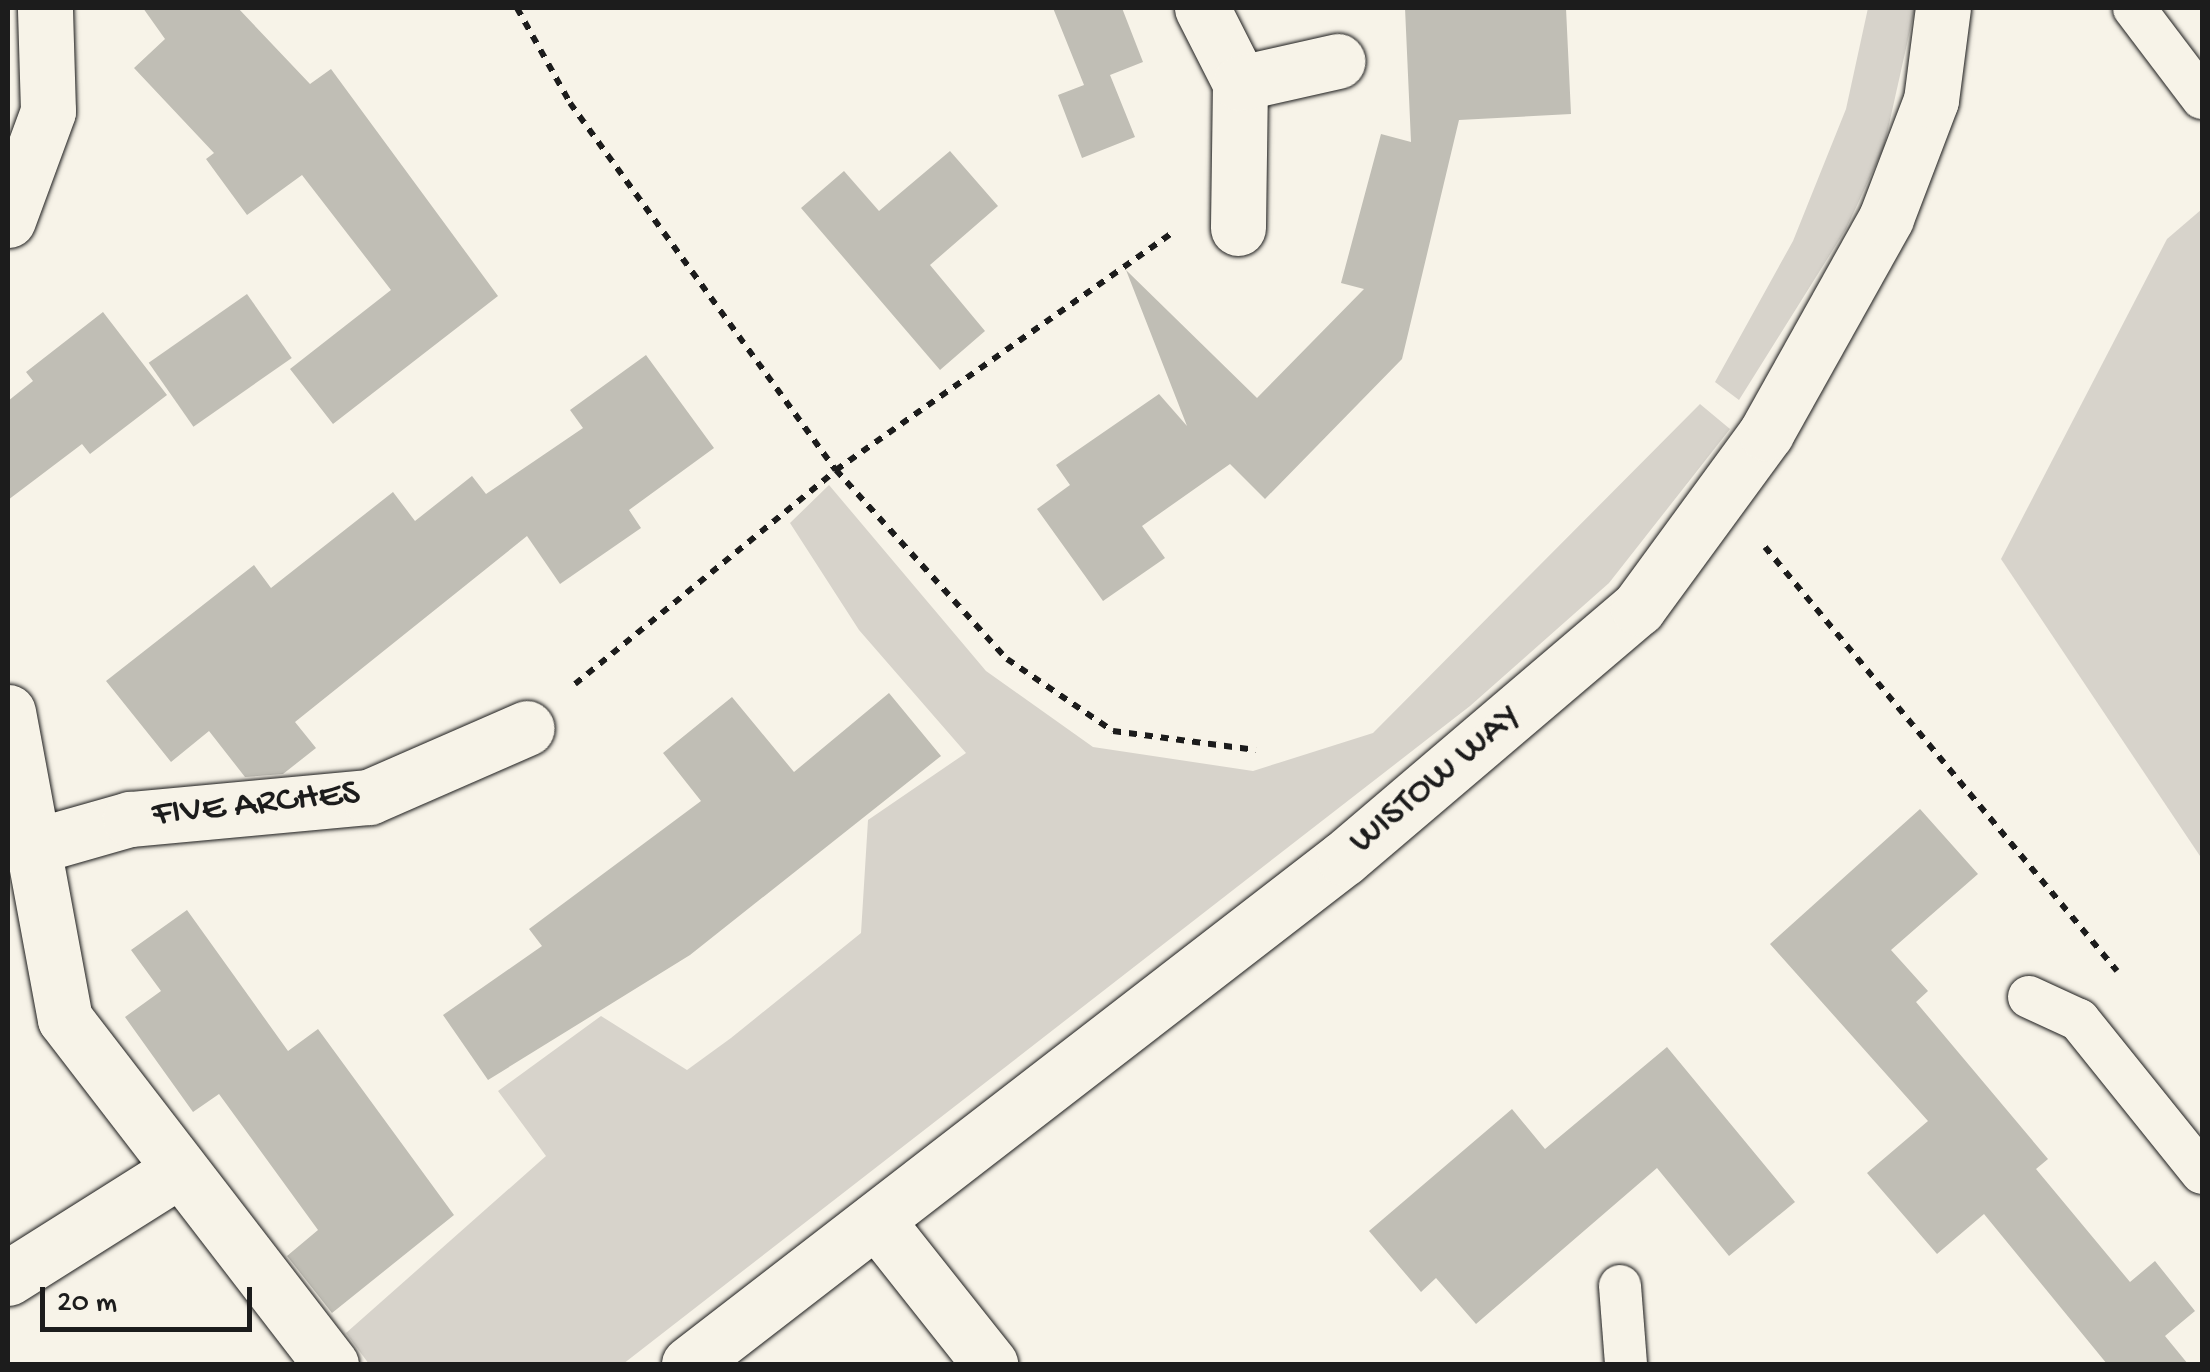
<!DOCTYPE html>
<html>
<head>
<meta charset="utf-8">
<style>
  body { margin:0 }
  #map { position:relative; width:2210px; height:1372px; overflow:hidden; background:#f7f3e8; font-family:"Gochi Hand",sans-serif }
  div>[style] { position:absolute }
  .green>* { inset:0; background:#d7d3cb }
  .building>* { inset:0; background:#c0beb5; transform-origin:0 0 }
  .path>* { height:6px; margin-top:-3px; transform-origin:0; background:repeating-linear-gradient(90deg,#1c1c1c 0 8px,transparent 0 16px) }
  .roads { filter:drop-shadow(0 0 2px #1c1c1c) drop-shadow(0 0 2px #1c1c1c) }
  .service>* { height:42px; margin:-21px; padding:0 21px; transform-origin:21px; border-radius:21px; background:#f7f3e8 }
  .minor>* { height:55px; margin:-27.5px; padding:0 27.5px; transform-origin:27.5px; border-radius:27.5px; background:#f7f3e8 }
  .tertiary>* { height:55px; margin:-27.5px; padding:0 27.5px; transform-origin:27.5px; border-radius:27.5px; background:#f7f3e8 }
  span { translate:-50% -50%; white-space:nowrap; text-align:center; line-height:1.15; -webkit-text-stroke:8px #f7f3e8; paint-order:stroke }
  .street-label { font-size:38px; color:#1c1c1c }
  .frame { position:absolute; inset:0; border:10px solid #1c1c1c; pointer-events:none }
  .scale { position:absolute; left:40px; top:1287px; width:212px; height:45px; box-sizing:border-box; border:5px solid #1c1c1c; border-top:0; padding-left:12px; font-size:30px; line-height:35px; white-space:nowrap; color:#1c1c1c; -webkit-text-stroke:8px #f7f3e8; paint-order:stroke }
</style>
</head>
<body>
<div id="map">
  <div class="green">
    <i style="clip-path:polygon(1868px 8px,1915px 8px,1884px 147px,1846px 229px,1739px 400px,1715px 382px,1793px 241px,1846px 109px)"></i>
    <i style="clip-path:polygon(2202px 209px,2202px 859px,2001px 559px,2167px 239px)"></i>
    <i style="clip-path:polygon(1700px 404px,1730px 429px,1609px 583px,1470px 706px,623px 1364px,369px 1364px,346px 1333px,546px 1156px,498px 1091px,601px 1016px,687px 1070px,731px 1038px,861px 933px,868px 820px,966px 753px,859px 630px,790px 523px,829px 485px,986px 671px,1093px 747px,1253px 771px,1373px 733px)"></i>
  </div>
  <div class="building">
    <i style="clip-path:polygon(143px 8px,238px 8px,310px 84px,331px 69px,498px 296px,333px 424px,290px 369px,391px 290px,302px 175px,247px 215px,206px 159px,214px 153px,134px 68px,165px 39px)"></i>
    <i style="clip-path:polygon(1053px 8px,1122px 8px,1143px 62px,1110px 75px,1135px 137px,1082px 158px,1058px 95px,1084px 85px)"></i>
    <i style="clip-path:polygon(1405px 8px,1566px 8px,1571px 114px,1459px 120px,1402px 359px,1265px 499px,1230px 464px,1142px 526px,1165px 558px,1103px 601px,1037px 509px,1070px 485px,1056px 465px,1159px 394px,1187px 426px,1126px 270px,1257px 398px,1364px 289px,1341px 283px,1381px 134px,1411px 142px)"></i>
    <i style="clip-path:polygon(950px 151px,998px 206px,930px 265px,985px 331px,940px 370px,801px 208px,844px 171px,879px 211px)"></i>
    <i style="left:247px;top:294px;width:78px;height:120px;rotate:55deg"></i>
    <i style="clip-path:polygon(103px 312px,167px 395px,90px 454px,82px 444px,8px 500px,8px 401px,33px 381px,26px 372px)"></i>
    <i style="clip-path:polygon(646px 355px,714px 448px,629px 510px,641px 528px,560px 584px,527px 536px,295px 722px,316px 748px,283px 774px,245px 777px,209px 731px,171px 762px,106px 681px,254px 565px,271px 588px,393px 492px,415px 521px,472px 476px,486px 494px,583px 428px,570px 410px)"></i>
    <i style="clip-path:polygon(889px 693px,941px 756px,690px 955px,488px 1080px,443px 1015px,542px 946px,529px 929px,701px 801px,663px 753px,732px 697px,794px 772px)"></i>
    <i style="clip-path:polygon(1920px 809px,1978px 874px,1891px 950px,1928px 991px,1916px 1002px,2048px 1159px,2036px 1169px,2130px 1282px,2155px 1261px,2195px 1311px,2165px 1336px,2188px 1364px,2107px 1364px,1984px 1214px,1937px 1254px,1867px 1173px,1928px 1121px,1770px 944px)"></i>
    <i style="clip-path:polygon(187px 910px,288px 1051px,318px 1029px,454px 1215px,332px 1313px,287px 1256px,318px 1230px,219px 1094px,193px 1112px,125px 1017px,161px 991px,131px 950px)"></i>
    <i style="clip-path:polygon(1667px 1047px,1795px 1202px,1729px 1256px,1657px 1168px,1476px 1324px,1436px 1278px,1421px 1292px,1369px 1231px,1512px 1109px,1545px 1149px)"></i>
  </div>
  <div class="path">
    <i style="left:517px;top:8px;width:109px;rotate:60.8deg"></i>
    <i style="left:570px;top:103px;width:453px;rotate:54.1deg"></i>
    <i style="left:836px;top:470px;width:255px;rotate:47.9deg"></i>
    <i style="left:1007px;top:659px;width:128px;rotate:34.2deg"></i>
    <i style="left:1113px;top:731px;width:144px;rotate:7.6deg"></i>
    <i style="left:1765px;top:547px;width:551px;rotate:50.3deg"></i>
    <i style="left:575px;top:684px;width:338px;rotate:-39.3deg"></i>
    <i style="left:836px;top:470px;width:415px;rotate:-35.2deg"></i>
  </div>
  <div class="roads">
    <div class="service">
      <i style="left:2134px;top:8px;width:113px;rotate:52.9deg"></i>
      <i style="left:2029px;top:997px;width:55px;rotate:24.7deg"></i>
      <i style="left:2079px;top:1020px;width:196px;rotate:51.2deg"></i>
      <i style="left:1620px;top:1286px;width:78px;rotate:85.6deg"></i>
    </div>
    <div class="minor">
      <i style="left:1202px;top:8px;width:84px;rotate:63.1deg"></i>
      <i style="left:1240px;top:83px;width:145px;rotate:90.8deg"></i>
      <i style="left:1240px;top:83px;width:100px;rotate:-12.7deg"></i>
      <i style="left:8px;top:220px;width:116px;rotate:-69.8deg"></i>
      <i style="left:48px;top:111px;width:103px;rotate:-91.7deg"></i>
      <i style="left:8px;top:712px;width:312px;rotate:79.5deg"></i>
      <i style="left:65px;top:1019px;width:436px;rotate:52.4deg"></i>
      <i style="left:35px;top:846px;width:99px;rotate:-15.9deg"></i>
      <i style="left:130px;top:819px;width:240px;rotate:-5.3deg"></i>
      <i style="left:369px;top:797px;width:172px;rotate:-23.6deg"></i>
      <i style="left:876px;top:1220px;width:184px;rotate:51.6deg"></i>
      <i style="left:8px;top:1278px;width:197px;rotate:-32.2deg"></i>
    </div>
    <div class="tertiary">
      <i style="left:689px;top:1364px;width:828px;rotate:-37.69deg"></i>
      <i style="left:1344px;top:858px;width:386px;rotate:-40.4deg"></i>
      <i style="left:1638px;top:608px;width:217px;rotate:-53.8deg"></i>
      <i style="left:1766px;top:433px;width:246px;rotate:-60.8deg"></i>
      <i style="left:1886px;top:218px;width:126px;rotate:-69.1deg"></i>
      <i style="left:1931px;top:100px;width:93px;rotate:-82.6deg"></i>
    </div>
  </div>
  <div class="street-label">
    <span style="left:1436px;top:780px;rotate:-40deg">WISTOW WAY</span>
    <span style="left:256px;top:806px;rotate:-6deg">FIVE ARCHES</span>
  </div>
  <div class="frame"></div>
  <div class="scale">20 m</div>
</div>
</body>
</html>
